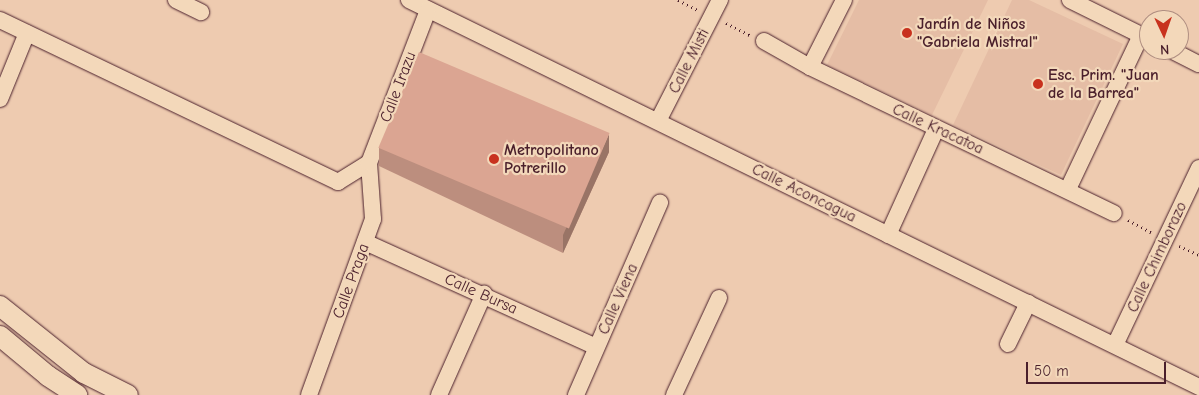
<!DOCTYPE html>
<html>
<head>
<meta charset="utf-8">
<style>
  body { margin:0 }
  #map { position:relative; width:1199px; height:395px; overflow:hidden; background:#eecbb0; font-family:"Comic Neue",sans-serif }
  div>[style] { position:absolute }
  .built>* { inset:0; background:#e5bda5 }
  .path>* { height:3px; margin-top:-1.5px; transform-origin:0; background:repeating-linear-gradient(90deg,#4a1f2b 0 1px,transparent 0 5px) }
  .roads { filter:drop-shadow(0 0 1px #4a1f2b) drop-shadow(0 0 1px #4a1f2b) }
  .minor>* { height:16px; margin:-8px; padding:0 8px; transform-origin:8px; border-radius:8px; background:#f3d8ba }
  .tertiary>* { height:20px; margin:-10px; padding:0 10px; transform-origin:10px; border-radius:10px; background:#f3d8ba }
  .wall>* { inset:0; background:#bc8e7e }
  .shaded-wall>* { inset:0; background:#997466 }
  .building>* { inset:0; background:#dba592; transform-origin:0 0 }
  .dots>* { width:14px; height:14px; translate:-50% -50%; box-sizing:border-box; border:2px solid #f3d8ba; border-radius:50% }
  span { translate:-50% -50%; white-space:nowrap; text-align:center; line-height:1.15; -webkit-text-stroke:4.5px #f3d8ba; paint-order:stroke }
  .poi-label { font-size:16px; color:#4a1f2b; font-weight:700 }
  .left { translate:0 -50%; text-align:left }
  .street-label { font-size:16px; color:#4a1f2b }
  .north { position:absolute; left:1139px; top:10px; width:50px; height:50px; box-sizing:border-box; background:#f3d8ba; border:1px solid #af8e81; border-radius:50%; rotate:177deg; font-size:14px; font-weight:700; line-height:20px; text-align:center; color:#4a1f2b }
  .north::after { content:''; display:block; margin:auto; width:18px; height:22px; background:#c8321e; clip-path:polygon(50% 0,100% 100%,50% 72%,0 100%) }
  .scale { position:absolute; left:1026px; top:362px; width:140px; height:22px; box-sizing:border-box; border:2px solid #4a1f2b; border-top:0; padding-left:6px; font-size:15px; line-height:18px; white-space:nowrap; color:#4a1f2b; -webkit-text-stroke:4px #f3d8ba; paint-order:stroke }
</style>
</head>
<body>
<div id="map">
  <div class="built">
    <i style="clip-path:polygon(859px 0,988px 0,932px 115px,827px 65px)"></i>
    <i style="clip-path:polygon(1012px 0,1029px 0,1123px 44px,1061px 175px,953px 125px)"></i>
  </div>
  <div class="path">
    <i style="left:678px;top:0;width:22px;rotate:27deg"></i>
    <i style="left:726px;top:23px;width:27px;rotate:27deg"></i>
    <i style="left:1128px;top:220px;width:26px;rotate:28deg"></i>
    <i style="left:1179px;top:246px;width:22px;rotate:24deg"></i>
  </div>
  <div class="roads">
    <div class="minor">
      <i style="left:176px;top:0;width:28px;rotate:26deg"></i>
      <i style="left:409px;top:0;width:880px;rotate:26.1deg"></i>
      <i style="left:1070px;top:0;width:88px;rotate:26.3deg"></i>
      <i style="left:0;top:20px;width:375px;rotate:25.6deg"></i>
      <i style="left:338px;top:182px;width:36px;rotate:-32deg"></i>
      <i style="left:764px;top:41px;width:53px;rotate:29.5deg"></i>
      <i style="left:810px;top:67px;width:337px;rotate:25.7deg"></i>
      <i style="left:1171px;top:50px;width:31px;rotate:27deg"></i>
      <i style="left:810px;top:67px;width:75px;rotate:-63.1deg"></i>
      <i style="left:0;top:99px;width:71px;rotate:-67.8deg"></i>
      <i style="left:658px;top:121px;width:136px;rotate:-62.9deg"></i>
      <i style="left:1068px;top:189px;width:170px;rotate:-64.6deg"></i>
      <i style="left:888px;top:235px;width:116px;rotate:-65.6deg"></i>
      <i style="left:365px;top:242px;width:254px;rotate:24.4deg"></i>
      <i style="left:1008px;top:344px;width:46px;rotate:-64deg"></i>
      <i style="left:1115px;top:345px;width:196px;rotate:-64.6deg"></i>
      <i style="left:309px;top:395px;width:187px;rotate:-70deg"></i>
      <i style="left:373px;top:219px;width:56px;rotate:-94.1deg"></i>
      <i style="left:369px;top:163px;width:164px;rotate:-68.9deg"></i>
      <i style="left:439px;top:395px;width:111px;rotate:-66deg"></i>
      <i style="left:576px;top:395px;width:210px;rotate:-66.4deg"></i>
      <i style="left:674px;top:395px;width:107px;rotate:-65.1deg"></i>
    </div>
    <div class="tertiary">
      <i style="left:0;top:306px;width:107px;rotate:38.6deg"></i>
      <i style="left:84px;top:373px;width:49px;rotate:26.6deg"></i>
      <i style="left:0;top:336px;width:62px;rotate:39.8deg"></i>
      <i style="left:48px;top:376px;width:35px;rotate:33deg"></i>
    </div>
  </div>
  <div class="wall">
    <i style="clip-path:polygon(379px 148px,609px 152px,563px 253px,379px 166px)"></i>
  </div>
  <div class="shaded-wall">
    <i style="clip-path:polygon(609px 134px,609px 152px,563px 253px,563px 235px)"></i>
  </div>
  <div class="building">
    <i style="left:419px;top:52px;width:207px;height:104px;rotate:23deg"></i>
  </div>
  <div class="dots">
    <i style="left:907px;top:33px;background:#c8321e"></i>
    <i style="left:1038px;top:84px;background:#c8321e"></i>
    <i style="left:494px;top:159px;background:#c8321e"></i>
  </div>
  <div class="poi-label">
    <span class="left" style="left:917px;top:33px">Jardín de Niños<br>"Gabriela Mistral"</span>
    <span class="left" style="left:1048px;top:84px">Esc. Prim. "Juan<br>de la Barrea"</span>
    <span class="left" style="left:504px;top:159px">Metropolitano<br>Potrerillo</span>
  </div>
  <div class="street-label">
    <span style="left:689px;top:61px;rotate:-63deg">Calle Misti</span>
    <span style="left:398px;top:87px;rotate:-69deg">Calle Irazu</span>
    <span style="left:938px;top:129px;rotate:25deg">Calle Kracatoa</span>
    <span style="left:804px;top:193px;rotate:26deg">Calle Aconcagua</span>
    <span style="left:1157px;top:257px;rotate:-65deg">Calle Chimborazo</span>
    <span style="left:351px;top:281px;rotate:-70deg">Calle Praga</span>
    <span style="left:481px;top:294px;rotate:24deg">Calle Bursa</span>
    <span style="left:618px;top:299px;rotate:-66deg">Calle Viena</span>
  </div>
  <div class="north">N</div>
  <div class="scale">50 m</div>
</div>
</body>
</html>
